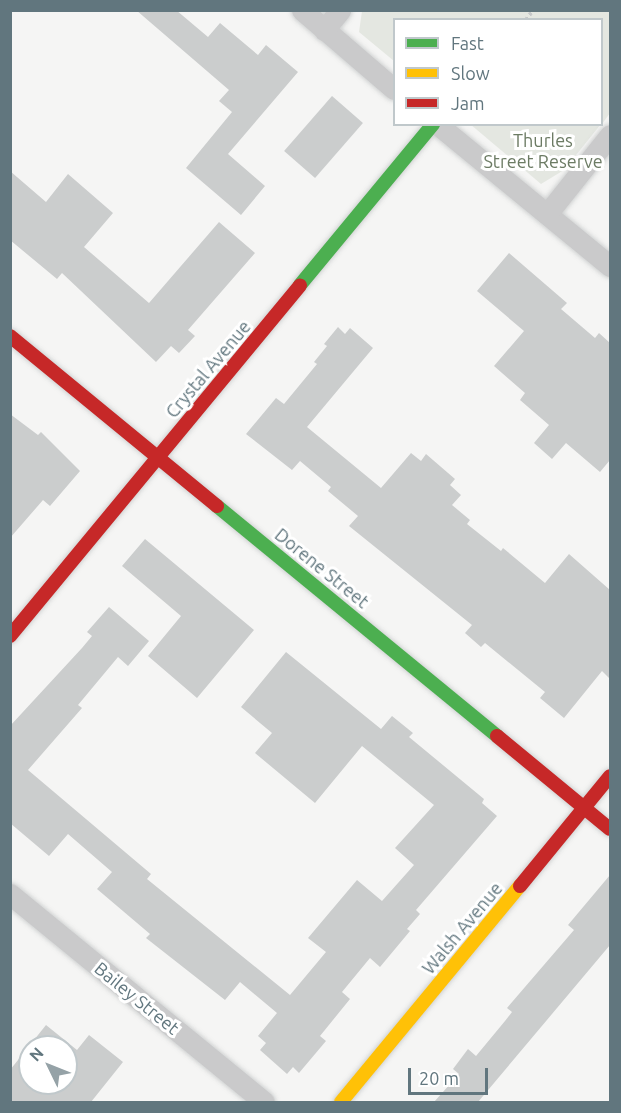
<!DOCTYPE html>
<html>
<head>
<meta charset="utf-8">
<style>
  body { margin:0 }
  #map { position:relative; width:621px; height:1113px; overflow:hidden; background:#f5f5f4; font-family:Ubuntu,sans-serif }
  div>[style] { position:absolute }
  .green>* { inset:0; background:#e4e7e1 }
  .building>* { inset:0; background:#cbcdcd; transform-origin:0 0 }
  .path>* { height:4px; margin-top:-2px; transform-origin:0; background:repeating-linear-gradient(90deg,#c6c8c9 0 3px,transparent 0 6px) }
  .roads { filter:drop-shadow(0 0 2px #d1d3d3) drop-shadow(0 0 2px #d1d3d3) }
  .street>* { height:21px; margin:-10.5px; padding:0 10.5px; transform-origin:10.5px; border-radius:10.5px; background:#cacacb }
  .fast>* { height:14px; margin:-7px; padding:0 7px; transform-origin:7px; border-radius:7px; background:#4caf50 }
  .slow>* { height:14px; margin:-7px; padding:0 7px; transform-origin:7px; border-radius:7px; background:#ffc107 }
  .jam>* { height:14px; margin:-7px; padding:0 7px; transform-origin:7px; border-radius:7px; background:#c62828 }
  span { translate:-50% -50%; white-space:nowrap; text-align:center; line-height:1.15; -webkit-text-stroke:6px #fff; paint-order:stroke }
  .park-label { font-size:18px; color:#6c7b64 }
  .street-label { font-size:18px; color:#61767e }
  .frame { position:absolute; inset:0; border:12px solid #61767e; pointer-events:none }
  .legend { position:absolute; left:393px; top:18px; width:210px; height:108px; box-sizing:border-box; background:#fff; border:2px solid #c0c8cb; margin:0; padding:8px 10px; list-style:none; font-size:18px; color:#61767e }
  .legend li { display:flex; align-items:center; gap:12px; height:30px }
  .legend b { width:30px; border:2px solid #c0c8cb }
  .north { position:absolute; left:18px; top:1035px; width:60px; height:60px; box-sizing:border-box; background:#fff; border:2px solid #c0c8cb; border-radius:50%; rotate:313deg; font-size:16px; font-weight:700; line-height:24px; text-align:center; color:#61767e }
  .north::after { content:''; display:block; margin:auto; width:21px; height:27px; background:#95a2a7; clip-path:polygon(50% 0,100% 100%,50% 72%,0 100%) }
  .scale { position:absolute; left:408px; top:1068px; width:80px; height:27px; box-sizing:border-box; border:3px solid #61767e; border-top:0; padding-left:8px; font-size:18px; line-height:21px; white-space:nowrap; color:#61767e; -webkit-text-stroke:4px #fff; paint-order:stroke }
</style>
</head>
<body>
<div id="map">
  <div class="green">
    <i style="clip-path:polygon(362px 11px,610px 11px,610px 113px,602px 124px,602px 20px,394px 20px,394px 61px,359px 32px)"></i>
    <i style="clip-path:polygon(470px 124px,601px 124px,564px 170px,541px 184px)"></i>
  </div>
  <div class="building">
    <i style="clip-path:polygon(136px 10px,176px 10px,208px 37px,220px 23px,258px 55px,266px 45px,298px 72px,228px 154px,265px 186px,241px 215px,186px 168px,232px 112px,219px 101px,229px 90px)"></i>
    <i style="left:332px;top:96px;width:41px;height:73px;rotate:41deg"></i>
    <i style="clip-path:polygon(10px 171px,46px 202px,68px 174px,113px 213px,84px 247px,149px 303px,219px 222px,255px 253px,188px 330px,195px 336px,179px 353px,171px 346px,156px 362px,62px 273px,57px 279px,10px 240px)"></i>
    <i style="clip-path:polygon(509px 253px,567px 303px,561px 309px,595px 338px,599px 333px,610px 343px,610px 460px,600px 472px,566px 443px,552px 459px,534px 443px,549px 425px,520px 400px,525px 393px,494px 366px,524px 331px,477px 291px)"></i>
    <i style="clip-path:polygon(338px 327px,345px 334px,350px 328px,373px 348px,307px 427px,381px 488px,411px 453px,421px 461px,426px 454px,455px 479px,450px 485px,461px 495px,452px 505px,470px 520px,467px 524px,501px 551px,503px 548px,545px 583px,569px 554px,610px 590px,610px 679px,602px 671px,564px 718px,540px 698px,545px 692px,485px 643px,481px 647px,465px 633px,472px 625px,349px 526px,358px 516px,328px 491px,331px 487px,300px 461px,292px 470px,246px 434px,276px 398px,284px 404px,317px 364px,314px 362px,327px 346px,324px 344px)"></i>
    <i style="clip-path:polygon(10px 414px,38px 435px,41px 432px,80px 471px,50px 506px,43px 500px,10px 538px)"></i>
    <i style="clip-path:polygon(145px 539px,254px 630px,197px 698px,148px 656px,181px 616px,122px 566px)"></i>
    <i style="clip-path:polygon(109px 607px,149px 641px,128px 666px,118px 657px,78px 705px,82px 708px,28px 770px,151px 874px,147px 879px,290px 995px,326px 952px,308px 938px,357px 880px,382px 901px,414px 865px,395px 848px,434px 805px,362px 746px,315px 803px,255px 753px,272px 733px,241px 707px,286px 652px,381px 729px,392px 716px,413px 733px,409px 737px,484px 799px,482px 803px,497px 816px,416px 910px,420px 914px,407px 929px,410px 931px,380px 967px,370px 958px,342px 992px,350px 999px,320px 1036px,326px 1041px,299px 1073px,293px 1067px,287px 1074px,260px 1050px,266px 1043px,258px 1036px,277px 1013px,240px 982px,225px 1000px,146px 938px,150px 934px,97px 889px,112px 872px,68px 834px,49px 856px,10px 823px,10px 726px,82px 648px,92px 636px,87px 632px)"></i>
    <i style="clip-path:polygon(610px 875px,610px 945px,478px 1102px,434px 1102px,459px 1074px,453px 1069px,468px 1049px,476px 1056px,505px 1021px,512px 1012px,507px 1008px,574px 930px,568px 925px)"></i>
    <i style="clip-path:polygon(evenodd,46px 1025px,77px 1050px,89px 1035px,123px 1062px,91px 1102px,10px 1102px,10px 1070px,46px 1025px,30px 1047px,66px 1047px,66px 1083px,30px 1083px,30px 1047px)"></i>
  </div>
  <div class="path">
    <i style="left:526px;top:20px;width:12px;rotate:-55deg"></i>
  </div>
  <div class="roads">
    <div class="street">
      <i style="left:302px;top:10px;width:121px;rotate:40.7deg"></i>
      <i style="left:324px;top:30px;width:26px;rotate:-51deg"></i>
      <i style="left:437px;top:124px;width:224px;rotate:39.4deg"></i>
      <i style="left:547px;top:214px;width:101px;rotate:-51.4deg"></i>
      <i style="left:10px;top:894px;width:328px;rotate:39.3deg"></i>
    </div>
    <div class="fast">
      <i style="left:300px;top:285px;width:209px;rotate:-50.4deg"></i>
      <i style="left:217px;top:506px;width:362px;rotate:39.4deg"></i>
    </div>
    <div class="slow">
      <i style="left:341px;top:1102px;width:281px;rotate:-50.4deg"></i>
    </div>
    <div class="jam">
      <i style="left:10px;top:336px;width:268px;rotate:39.4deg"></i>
      <i style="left:10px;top:636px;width:455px;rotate:-50.4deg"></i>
      <i style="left:497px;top:736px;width:146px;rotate:39.5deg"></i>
      <i style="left:520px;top:886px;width:142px;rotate:-50.7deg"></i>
    </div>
  </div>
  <div class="park-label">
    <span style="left:543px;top:151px">Thurles<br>Street Reserve</span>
  </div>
  <div class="street-label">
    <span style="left:208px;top:369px;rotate:-50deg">Crystal Avenue</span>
    <span style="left:322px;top:568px;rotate:39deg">Dorene Street</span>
    <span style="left:462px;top:928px;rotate:-50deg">Walsh Avenue</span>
    <span style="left:137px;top:998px;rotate:39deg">Bailey Street</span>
  </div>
  <div class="frame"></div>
  <ul class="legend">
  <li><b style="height:8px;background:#4caf50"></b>Fast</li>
  <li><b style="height:8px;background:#ffc107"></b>Slow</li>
  <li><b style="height:8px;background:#c62828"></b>Jam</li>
  </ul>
  <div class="north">N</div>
  <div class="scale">20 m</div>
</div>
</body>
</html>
